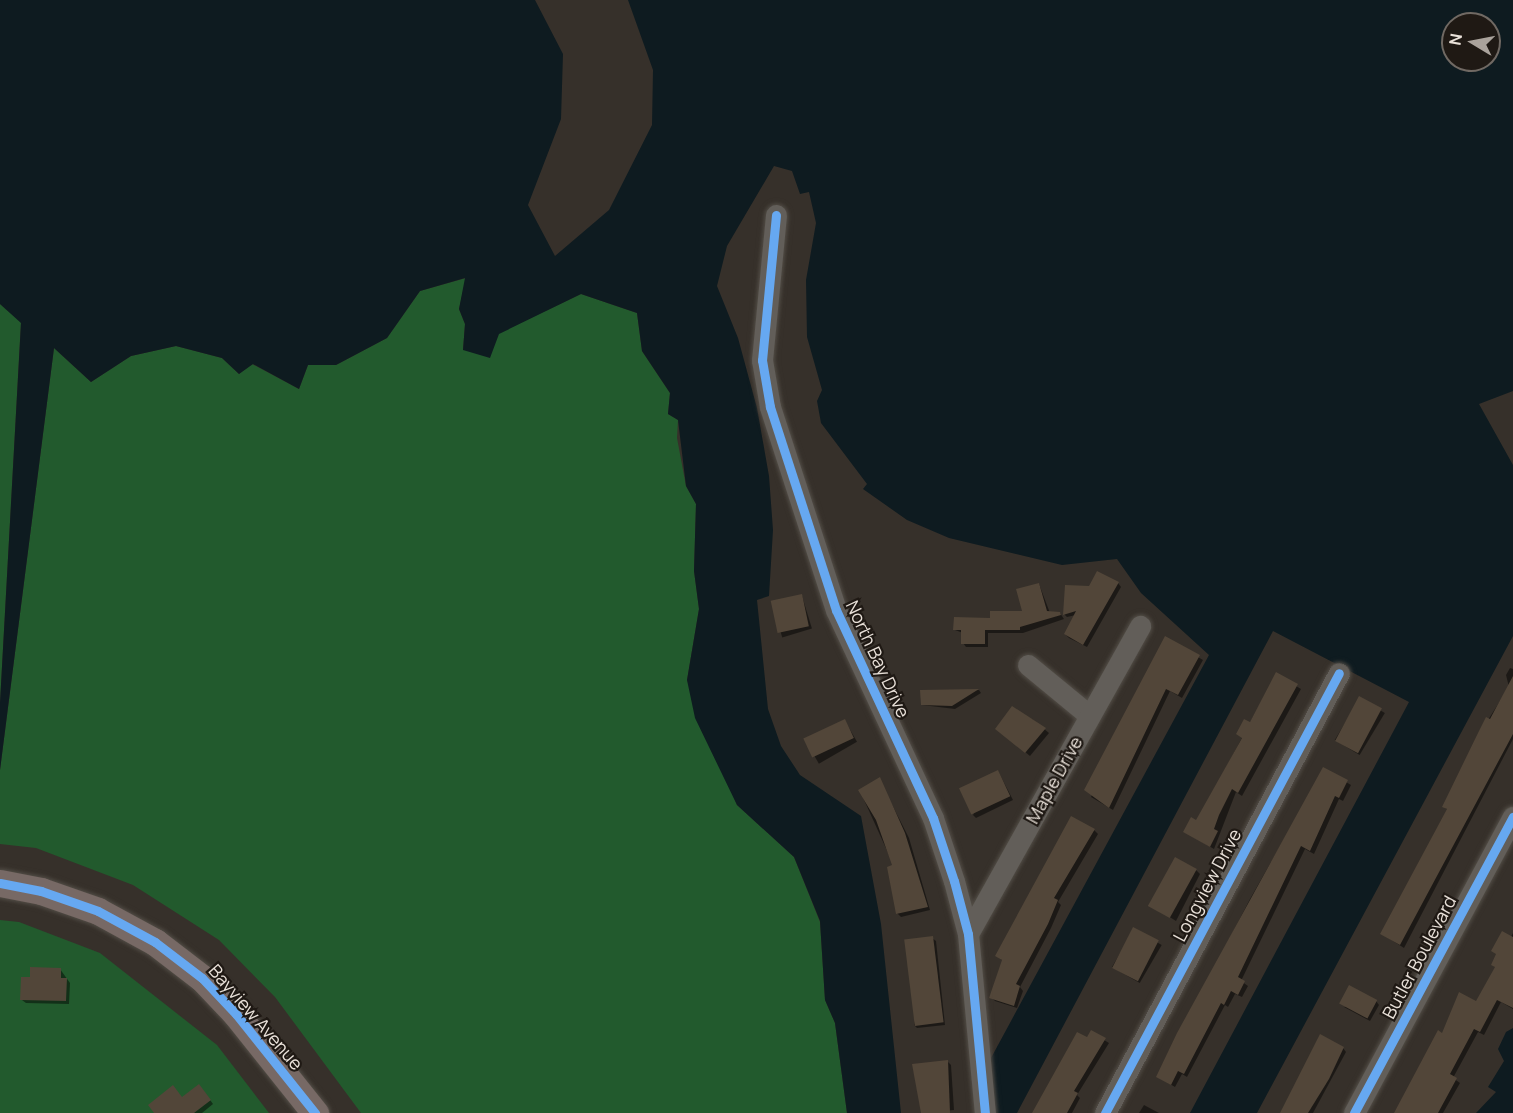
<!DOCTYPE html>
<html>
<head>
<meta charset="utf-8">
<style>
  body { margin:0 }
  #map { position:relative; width:1513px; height:1113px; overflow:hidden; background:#36302a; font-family:Manrope,sans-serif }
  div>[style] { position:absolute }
  .green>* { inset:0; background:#225a2d }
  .water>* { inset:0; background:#0e1b20 }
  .shadow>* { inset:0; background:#0007; transform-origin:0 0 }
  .building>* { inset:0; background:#524639; transform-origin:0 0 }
  .roads { filter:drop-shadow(0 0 2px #524d46) drop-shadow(0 0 2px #524d46) }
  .minor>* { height:21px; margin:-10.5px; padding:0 10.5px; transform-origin:10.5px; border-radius:10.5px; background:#625e59 }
  .major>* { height:27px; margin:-13.5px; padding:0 13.5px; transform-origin:13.5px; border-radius:13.5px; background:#776965 }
  .cycleway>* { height:9px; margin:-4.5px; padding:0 4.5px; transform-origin:4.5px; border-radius:4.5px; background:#66a8f1 }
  span { translate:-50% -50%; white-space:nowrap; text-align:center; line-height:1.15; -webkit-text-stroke:4.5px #1f1914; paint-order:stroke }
  .street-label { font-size:18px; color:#e9e1d9 }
  .north { position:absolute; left:1441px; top:12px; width:60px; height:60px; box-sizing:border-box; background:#1f1914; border:2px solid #706963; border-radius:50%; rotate:280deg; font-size:16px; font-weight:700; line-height:24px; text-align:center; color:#e9e1d9 }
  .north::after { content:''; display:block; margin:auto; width:21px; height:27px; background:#aaa39c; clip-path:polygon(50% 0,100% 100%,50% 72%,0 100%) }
</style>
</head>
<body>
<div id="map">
  <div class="green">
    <i style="clip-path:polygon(466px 278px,459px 309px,465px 324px,463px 350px,581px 294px,637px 313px,642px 351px,670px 393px,668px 414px,678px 420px,677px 438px,686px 486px,696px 504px,694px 571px,699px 609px,687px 680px,737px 805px,794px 857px,820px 922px,825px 1000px,835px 1023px,847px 1113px,361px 1113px,275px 997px,219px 940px,133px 885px,36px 848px,0 844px,0 770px,54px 348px,91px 382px,131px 356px,176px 346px,222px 358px,239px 374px,252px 364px,299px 389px,308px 365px,336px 365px,387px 338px,420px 291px)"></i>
    <i style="clip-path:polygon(0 304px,21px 322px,0 703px)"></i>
    <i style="clip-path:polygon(0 920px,19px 922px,100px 953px,217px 1045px,269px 1113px,0 1113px)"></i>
  </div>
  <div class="water">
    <i style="clip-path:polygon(evenodd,0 0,535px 0,563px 54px,561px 119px,528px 205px,555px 256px,609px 210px,652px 125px,653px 70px,628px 0,1513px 0,1513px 391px,1479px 404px,1513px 465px,1513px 636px,1257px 1113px,1190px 1113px,1409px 702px,1273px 631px,1017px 1113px,994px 1113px,991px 1058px,1209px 655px,1141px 593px,1117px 559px,1062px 565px,949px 538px,907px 520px,863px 489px,867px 484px,821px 423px,817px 401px,822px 390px,807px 337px,806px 280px,816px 223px,809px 192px,800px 194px,792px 171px,774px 166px,727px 246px,717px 286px,738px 338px,757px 408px,769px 476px,773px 530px,769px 596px,757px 600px,768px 709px,781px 746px,800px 775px,861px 816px,881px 924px,901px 1113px,847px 1113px,835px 1023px,825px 1000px,820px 921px,794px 857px,737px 805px,695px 718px,687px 680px,699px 609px,694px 571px,696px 504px,686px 486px,678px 420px,668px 414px,670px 393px,642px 351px,637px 313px,581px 294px,499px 334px,490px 358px,463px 350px,465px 324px,459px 309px,465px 278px,420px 291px,387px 338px,336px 365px,308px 365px,299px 389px,253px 364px,239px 374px,222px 358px,176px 346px,131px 356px,91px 382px,54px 348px,0 770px,0 703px,21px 323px,0 304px,0 0,1453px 24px,1489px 24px,1489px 60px,1453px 60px,1453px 24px)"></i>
    <i style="clip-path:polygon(1513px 1028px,1513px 1113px,1476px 1113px,1496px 1092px,1488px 1087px,1504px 1061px,1498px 1049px,1506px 1032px)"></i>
  </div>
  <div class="shadow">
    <i style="clip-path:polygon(1118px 583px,1121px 587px,1087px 647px,1069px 638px,1065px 634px,1076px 615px,1067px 617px,1064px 614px,1090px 588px)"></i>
    <i style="clip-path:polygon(1039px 584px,1050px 613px,1060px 613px,1064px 619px,1023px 633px,988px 633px,988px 647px,966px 647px,963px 643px,963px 633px,955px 630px,1024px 613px)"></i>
    <i style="left:802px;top:596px;width:34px;height:31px;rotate:73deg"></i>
    <i style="clip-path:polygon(1166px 638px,1203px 660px,1182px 698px,1170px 691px,1113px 810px,1091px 797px)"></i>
    <i style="clip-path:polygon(1510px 668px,1513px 669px,1513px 739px,1404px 948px,1382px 934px,1448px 810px,1444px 807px,1479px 734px,1509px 687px,1506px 675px)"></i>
    <i style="clip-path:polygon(1276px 674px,1301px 689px,1242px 796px,1236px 792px,1214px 849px,1185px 832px,1197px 822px)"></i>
    <i style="clip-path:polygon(979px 690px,981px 693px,955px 709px,922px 705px,922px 691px)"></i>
    <i style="left:1360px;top:698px;width:29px;height:49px;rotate:31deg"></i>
    <i style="clip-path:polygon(1032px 719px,1049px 733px,1030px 756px,1001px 732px)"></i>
    <i style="left:845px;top:721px;width:24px;height:44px;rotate:60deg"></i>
    <i style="clip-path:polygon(1324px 769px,1351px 785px,1343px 801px,1339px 799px,1314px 854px,1305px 849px,1241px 981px,1248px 986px,1242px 997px,1235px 994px,1228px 1007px,1225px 1005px,1187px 1077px,1182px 1074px,1175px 1087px,1158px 1077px,1250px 899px)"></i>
    <i style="clip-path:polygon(998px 771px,1013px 800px,976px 818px,973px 815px)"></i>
    <i style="clip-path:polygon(879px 779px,909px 838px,930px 910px,901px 917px,897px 913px,894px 866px,860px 791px)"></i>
    <i style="clip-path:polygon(1094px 830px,1098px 834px,1058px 902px,1061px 905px,1051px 928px,1020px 987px,1023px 991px,1017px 1008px,995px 1001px,991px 997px,1003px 961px,997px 956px)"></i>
    <i style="clip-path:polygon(1196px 870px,1200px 874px,1176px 921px,1152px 906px)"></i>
    <i style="left:1134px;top:929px;width:32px;height:44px;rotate:30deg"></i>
    <i style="clip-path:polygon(1513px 933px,1513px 1009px,1501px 1002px,1484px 1035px,1478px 1032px,1453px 1078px,1460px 1083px,1443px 1113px,1395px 1113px,1443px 1035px,1477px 1003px)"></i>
    <i style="clip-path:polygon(932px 938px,936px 941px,945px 1025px,917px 1028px,914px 1025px)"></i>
    <i style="clip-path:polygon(60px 969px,70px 983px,69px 1004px,26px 1003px,22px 1000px,32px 979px)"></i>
    <i style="clip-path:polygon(1376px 1001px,1379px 1005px,1370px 1021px,1344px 1007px)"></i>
    <i style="clip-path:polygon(1091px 1032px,1109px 1043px,1077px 1095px,1080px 1098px,1072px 1113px,1034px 1113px)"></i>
    <i style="clip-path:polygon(1343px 1048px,1346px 1052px,1313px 1113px,1282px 1113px)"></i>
    <i style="clip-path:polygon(947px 1061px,951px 1065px,954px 1110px,922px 1113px)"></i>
    <i style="clip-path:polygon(202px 1089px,213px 1104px,202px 1113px,158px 1113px)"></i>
    <i style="clip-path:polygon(1144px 1105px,1159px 1113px,1139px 1113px)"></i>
  </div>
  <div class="building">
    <i style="clip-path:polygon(1097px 571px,1119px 582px,1083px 645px,1064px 634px,1076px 611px,1063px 615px,1065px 585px,1089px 586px)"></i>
    <i style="clip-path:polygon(1039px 583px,1047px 611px,1060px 612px,1061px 615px,1020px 627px,1020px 630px,985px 630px,985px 644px,961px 644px,961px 630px,953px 630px,954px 617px,990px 618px,990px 611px,1022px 611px,1016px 589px)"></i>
    <i style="left:802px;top:594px;width:33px;height:32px;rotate:78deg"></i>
    <i style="clip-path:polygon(1165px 636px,1200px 655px,1178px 695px,1166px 689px,1109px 808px,1084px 790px)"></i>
    <i style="clip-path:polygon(1276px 672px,1298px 684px,1238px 793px,1232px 789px,1219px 815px,1214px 829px,1218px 831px,1210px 847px,1183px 832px,1191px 817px,1196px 820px,1242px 738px,1236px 734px,1244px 719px,1250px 722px)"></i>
    <i style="clip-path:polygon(1513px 676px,1513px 734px,1400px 945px,1380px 934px,1447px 809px,1442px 807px,1478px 733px,1486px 717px,1490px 719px)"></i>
    <i style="clip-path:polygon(979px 689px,952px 706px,921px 705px,920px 690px)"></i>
    <i style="left:1359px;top:696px;width:26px;height:51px;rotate:28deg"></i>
    <i style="clip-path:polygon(1012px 706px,1046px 728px,1025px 753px,995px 729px)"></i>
    <i style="left:845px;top:719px;width:21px;height:46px;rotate:65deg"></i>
    <i style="clip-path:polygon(1323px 767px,1348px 780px,1339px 798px,1335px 796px,1310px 851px,1301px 846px,1238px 977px,1245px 981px,1238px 995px,1231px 991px,1224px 1005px,1221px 1003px,1184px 1074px,1178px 1071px,1171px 1085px,1156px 1077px,1177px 1033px)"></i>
    <i style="left:998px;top:770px;width:29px;height:43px;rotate:65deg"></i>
    <i style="clip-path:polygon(880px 777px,905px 833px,928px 907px,896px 914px,887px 867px,892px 865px,876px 820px,858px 790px)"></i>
    <i style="clip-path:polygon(1071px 816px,1095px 829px,1054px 898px,1058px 900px,1048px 924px,1016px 984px,1020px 986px,1014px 1006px,989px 998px,1002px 960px,995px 956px)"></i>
    <i style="left:1175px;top:857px;width:25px;height:56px;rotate:29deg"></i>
    <i style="left:1133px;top:927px;width:29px;height:46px;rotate:27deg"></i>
    <i style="clip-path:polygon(1502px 931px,1513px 937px,1513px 1008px,1497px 1000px,1480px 1032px,1474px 1029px,1450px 1074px,1457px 1078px,1438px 1113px,1394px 1113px,1438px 1030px,1442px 1033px,1459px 992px,1476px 1001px,1495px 967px,1491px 965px,1496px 954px,1491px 951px)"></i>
    <i style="left:933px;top:936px;width:87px;height:29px;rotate:83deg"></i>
    <i style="clip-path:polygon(30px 967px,61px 968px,61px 978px,67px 978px,66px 1001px,20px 1000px,21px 977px,30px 977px)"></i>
    <i style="left:1349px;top:985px;width:32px;height:21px;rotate:28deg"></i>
    <i style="clip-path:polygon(1091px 1030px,1106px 1038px,1074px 1091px,1078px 1093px,1067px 1113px,1032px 1113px,1077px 1032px,1087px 1037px)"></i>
    <i style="clip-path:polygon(1320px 1034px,1344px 1047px,1329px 1079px,1308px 1113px,1280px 1113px)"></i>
    <i style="clip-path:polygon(948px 1060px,950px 1113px,921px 1113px,912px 1064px)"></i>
    <i style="clip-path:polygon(199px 1084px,211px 1100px,194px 1113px,154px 1113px,148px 1105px,173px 1085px,182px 1097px)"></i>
  </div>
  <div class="roads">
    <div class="minor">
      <i style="left:776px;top:215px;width:146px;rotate:95.5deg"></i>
      <i style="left:762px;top:360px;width:48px;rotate:80.3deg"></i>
      <i style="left:770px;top:407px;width:213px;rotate:72deg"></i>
      <i style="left:836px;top:610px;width:230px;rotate:65deg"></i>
      <i style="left:933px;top:818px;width:66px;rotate:71.6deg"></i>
      <i style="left:954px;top:881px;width:55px;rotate:75.2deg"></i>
      <i style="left:968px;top:934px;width:180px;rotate:84.6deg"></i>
      <i style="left:1028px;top:665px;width:80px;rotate:39.4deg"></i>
      <i style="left:968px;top:934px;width:353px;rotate:-60.8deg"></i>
      <i style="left:1105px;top:1113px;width:498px;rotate:-62deg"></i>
      <i style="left:1354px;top:1113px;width:336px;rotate:-61.8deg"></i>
    </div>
    <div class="major">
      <i style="left:0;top:883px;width:42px;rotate:11deg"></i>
      <i style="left:41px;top:891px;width:60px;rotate:19.3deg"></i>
      <i style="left:98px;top:911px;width:65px;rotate:28.5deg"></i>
      <i style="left:155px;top:942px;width:59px;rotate:37.5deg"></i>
      <i style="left:202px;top:978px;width:50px;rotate:46.6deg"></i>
      <i style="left:236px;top:1014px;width:127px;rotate:51.4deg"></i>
    </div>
  </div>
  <div class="cycleway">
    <i style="left:776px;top:215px;width:146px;rotate:95.5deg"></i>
    <i style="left:762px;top:360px;width:48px;rotate:80.3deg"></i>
    <i style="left:770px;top:407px;width:213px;rotate:72deg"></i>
    <i style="left:836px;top:610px;width:230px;rotate:65deg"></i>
    <i style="left:933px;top:818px;width:66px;rotate:71.6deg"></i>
    <i style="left:954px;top:881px;width:55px;rotate:75.2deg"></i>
    <i style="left:968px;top:934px;width:180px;rotate:84.6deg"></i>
    <i style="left:0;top:883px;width:42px;rotate:11deg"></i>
    <i style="left:41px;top:891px;width:60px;rotate:19.3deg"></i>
    <i style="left:98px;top:911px;width:65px;rotate:28.5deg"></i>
    <i style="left:155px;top:942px;width:59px;rotate:37.5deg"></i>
    <i style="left:202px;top:978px;width:50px;rotate:46.6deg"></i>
    <i style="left:236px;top:1014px;width:127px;rotate:51.4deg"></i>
    <i style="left:1105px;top:1113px;width:498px;rotate:-62deg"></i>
    <i style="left:1354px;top:1113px;width:336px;rotate:-61.8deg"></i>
  </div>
  <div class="street-label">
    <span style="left:878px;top:659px;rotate:65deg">North Bay Drive</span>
    <span style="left:1054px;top:780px;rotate:-61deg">Maple Drive</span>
    <span style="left:1207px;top:885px;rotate:-62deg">Longview Drive</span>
    <span style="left:1419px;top:957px;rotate:-62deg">Butler Boulevard</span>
    <span style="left:256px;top:1017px;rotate:49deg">Bayview Avenue</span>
  </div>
  <div class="north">N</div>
</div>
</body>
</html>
